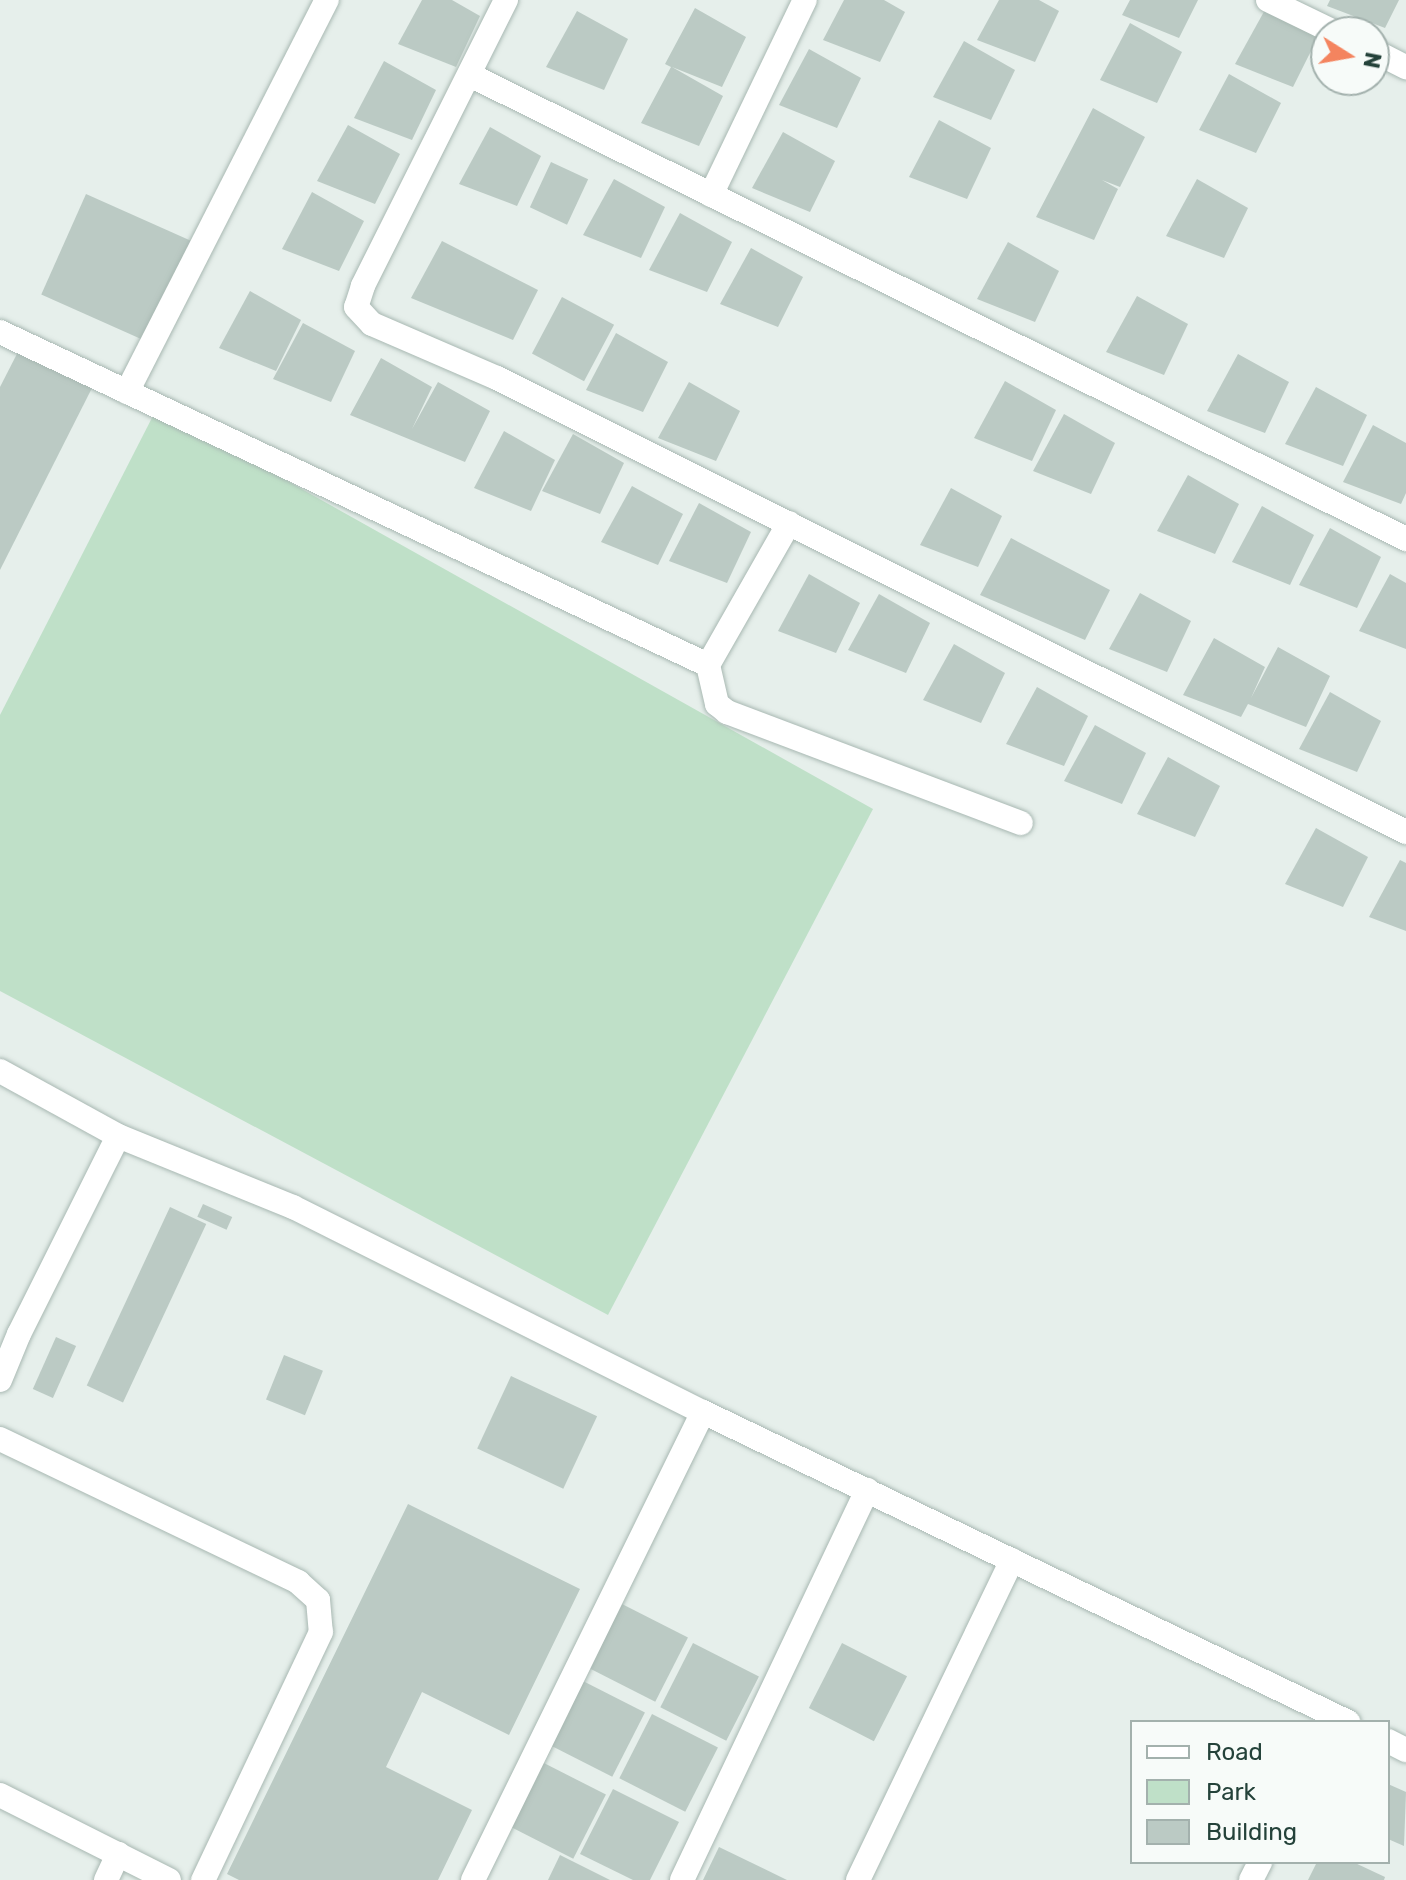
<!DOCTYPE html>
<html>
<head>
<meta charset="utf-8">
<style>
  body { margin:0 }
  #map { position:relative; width:1406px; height:1880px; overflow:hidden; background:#e6efeb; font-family:Rubik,sans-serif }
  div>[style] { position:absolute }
  .green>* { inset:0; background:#bfe0c8 }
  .building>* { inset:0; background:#bbcac4; transform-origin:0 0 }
  .roads { filter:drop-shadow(0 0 2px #a8b8b2) drop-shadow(0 0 2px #a8b8b2) }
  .minor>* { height:24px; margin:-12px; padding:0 12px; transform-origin:12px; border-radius:12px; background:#fff }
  span { translate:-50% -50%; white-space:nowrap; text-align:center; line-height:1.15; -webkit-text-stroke:6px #f7fbf9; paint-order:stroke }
  .legend { position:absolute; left:1130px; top:1720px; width:260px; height:144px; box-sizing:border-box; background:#f7fbf9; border:2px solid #a3b1ad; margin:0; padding:10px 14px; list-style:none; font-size:24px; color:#24423a }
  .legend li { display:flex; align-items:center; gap:16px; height:40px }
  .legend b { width:40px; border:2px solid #a3b1ad }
  .north { position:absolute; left:1310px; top:16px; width:80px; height:80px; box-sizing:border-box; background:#f7fbf9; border:2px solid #a3b1ad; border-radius:50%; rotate:101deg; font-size:22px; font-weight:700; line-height:32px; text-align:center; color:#24423a }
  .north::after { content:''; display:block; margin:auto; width:28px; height:36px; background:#f4845f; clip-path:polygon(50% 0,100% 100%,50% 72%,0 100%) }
</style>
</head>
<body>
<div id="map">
  <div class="green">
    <i style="clip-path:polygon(157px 408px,873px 809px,608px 1315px,0 991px,0 715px)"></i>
  </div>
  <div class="building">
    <i style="clip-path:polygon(422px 0,452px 0,480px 16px,456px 67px,398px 44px)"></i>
    <i style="clip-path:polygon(844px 0,884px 0,905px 12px,880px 62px,823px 40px)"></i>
    <i style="clip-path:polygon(999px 0,1039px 0,1059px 11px,1035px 62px,977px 40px)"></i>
    <i style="clip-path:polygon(1130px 0,1198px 0,1179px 38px,1122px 15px)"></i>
    <i style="clip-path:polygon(1330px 0,1399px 0,1385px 28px,1327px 6px)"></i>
    <i style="clip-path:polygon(695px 8px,746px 37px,722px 87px,672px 67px,723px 96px,699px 146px,641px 123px,671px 67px,665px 64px)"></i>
    <i style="clip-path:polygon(1266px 8px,1318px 37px,1293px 87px,1235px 64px)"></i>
    <i style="clip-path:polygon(577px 11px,628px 39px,604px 90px,546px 67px)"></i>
    <i style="clip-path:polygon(1130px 23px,1182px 52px,1157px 103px,1100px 80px)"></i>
    <i style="clip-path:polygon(964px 41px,1015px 70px,991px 120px,933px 97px)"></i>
    <i style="clip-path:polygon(809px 49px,861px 78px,837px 128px,779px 105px)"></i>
    <i style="clip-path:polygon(384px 61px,436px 90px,412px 140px,354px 118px)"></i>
    <i style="clip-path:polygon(1229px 74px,1281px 103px,1256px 153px,1199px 130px)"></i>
    <i style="clip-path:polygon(1093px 108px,1145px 137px,1120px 187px,1102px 180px,1118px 189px,1094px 240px,1036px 217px)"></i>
    <i style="clip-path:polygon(939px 120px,991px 148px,967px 199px,909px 177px)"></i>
    <i style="clip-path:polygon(348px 125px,400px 154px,375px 204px,317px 181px)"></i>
    <i style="clip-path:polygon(490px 127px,541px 156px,517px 206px,459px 184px)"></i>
    <i style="clip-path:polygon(783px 132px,835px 161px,810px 212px,752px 188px)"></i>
    <i style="left:551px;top:162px;width:41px;height:50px;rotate:25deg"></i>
    <i style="clip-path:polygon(614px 179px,665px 207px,641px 258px,583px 235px)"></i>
    <i style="clip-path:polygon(1197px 179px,1248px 208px,1224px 258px,1166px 236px)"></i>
    <i style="clip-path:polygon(312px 192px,364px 221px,339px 271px,282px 249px)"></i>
    <i style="left:86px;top:194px;width:116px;height:110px;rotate:24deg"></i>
    <i style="clip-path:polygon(680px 213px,732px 242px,707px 292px,649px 270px)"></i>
    <i style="clip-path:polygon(442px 241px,538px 290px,513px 340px,411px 298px)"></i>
    <i style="clip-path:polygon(1008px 242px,1059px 271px,1035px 322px,977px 299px)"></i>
    <i style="clip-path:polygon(751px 248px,803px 277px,778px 327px,720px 304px)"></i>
    <i style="clip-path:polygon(250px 291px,301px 320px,276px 371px,219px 348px)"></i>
    <i style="clip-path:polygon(1137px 296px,1188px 324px,1164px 375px,1106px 352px)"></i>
    <i style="left:562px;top:297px;width:59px;height:64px;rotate:28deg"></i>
    <i style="clip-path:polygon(303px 323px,355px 351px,331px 402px,273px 379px)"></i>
    <i style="clip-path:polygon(616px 333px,668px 362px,643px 412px,586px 390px)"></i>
    <i style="clip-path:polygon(22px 344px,92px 388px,0 570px,0 387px)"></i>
    <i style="clip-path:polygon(1238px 354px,1289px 382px,1265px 433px,1207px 411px)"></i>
    <i style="clip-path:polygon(381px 358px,432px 387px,412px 429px,438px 382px,490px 411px,465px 462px,350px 415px)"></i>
    <i style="clip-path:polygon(1005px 381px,1056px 410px,1032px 461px,974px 438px)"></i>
    <i style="clip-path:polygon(689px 382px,740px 411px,716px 461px,658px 438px)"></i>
    <i style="clip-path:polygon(1316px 387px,1367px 415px,1343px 466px,1285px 444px)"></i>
    <i style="clip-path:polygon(1064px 414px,1115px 443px,1091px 494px,1033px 471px)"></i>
    <i style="clip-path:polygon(1373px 425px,1406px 443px,1406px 493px,1401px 504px,1343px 482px)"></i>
    <i style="clip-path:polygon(504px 431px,555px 460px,531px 511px,474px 488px)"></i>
    <i style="clip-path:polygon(573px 434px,624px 463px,600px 514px,542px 491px)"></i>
    <i style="clip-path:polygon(1188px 475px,1239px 504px,1215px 554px,1157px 531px)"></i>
    <i style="clip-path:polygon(632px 486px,683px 514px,658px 565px,601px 542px)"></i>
    <i style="clip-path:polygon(951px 488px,1002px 516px,978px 567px,920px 545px)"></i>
    <i style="clip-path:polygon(699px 503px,751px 532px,727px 583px,669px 561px)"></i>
    <i style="clip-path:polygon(1262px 506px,1314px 535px,1290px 585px,1232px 562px)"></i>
    <i style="clip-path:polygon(1330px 528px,1381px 557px,1357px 608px,1299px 585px)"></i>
    <i style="clip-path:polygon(1011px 538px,1110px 590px,1085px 640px,980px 595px)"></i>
    <i style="clip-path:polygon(809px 574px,860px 603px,836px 653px,778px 631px)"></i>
    <i style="clip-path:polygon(1390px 574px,1406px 583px,1406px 649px,1359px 631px)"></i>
    <i style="clip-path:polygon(1140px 593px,1191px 621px,1167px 672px,1109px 649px)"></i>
    <i style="clip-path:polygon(879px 594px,930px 623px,906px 673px,848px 650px)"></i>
    <i style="clip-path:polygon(1214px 638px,1265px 667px,1251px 698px,1278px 647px,1330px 676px,1306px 727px,1248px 704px,1241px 717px,1183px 695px)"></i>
    <i style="clip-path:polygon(954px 644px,1005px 673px,981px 723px,923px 700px)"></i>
    <i style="clip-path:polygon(1037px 687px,1088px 716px,1064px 766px,1006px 744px)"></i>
    <i style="clip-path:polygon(1330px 692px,1381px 721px,1357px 772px,1299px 749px)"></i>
    <i style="clip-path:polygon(1095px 725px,1146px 753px,1122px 804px,1064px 781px)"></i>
    <i style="clip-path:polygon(1168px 757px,1220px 786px,1195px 837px,1137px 814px)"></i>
    <i style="clip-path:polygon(1316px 828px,1368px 857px,1343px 907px,1285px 884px)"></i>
    <i style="clip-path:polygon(1400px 860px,1406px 863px,1406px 931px,1369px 917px)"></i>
    <i style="left:203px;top:1204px;width:32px;height:14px;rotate:24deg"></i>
    <i style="left:170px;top:1207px;width:40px;height:197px;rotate:25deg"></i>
    <i style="left:56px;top:1337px;width:22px;height:57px;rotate:24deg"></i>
    <i style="left:284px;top:1355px;width:42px;height:48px;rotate:22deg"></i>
    <i style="left:511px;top:1376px;width:95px;height:80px;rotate:25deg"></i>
    <i style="clip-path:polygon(408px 1504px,580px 1589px,509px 1735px,422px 1692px,386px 1767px,472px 1810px,438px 1880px,239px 1880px,227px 1874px)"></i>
    <i style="left:622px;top:1604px;width:74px;height:72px;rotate:27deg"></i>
    <i style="left:693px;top:1643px;width:74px;height:72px;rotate:27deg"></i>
    <i style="left:842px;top:1643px;width:73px;height:73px;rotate:27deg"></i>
    <i style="left:579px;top:1679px;width:74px;height:72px;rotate:27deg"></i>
    <i style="left:652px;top:1714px;width:74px;height:72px;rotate:27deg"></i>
    <i style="left:540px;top:1761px;width:74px;height:72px;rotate:27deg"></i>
    <i style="clip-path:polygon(1388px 1784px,1406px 1792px,1404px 1846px,1388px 1839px)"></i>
    <i style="clip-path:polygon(613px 1789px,679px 1822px,650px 1880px,633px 1880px,580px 1854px)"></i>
    <i style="clip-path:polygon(719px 1847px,787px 1880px,703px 1880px)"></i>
    <i style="clip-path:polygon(560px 1855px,610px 1880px,548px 1880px)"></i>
    <i style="clip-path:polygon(1317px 1862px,1353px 1862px,1385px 1877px,1384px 1880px,1308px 1880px)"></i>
  </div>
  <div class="roads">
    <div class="minor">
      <i style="left:506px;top:0;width:320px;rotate:116.6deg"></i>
      <i style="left:363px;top:286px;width:22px;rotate:108deg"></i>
      <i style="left:356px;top:307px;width:23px;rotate:47deg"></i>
      <i style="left:372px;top:324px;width:136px;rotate:23.4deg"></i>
      <i style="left:497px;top:378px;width:1016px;rotate:26.54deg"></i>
      <i style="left:1268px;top:0;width:73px;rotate:25.9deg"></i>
      <i style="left:1374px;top:51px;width:36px;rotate:27deg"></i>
      <i style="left:470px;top:75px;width:1045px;rotate:26.37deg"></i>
      <i style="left:711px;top:195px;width:216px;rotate:-64.3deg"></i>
      <i style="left:0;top:332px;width:782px;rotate:25.19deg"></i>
      <i style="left:127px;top:392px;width:440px;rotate:-63deg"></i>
      <i style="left:789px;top:523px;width:163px;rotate:119.7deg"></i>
      <i style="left:708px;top:665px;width:40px;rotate:77deg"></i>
      <i style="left:717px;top:704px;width:13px;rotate:39deg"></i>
      <i style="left:727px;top:712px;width:314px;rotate:20.7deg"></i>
      <i style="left:0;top:1071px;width:135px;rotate:28.8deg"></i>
      <i style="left:118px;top:1136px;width:189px;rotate:22.1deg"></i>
      <i style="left:293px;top:1207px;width:458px;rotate:26.6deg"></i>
      <i style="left:703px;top:1412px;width:716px;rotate:25.67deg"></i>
      <i style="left:0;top:1380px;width:50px;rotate:-67.6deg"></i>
      <i style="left:19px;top:1334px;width:221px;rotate:-63.4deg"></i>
      <i style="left:0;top:1439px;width:331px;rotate:25.6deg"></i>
      <i style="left:298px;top:1582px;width:27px;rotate:42deg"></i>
      <i style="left:318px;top:1600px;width:32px;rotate:85deg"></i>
      <i style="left:321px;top:1632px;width:275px;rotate:115.4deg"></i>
      <i style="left:1388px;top:1741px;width:20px;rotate:27deg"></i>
      <i style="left:0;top:1795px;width:189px;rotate:26.7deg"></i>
      <i style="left:106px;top:1880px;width:29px;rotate:-65deg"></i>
      <i style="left:473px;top:1880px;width:521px;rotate:-63.83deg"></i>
      <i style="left:682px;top:1880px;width:432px;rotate:-64.6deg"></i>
      <i style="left:858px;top:1880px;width:355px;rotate:-64.3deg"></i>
      <i style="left:1251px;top:1880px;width:20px;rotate:-63deg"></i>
    </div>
  </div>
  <ul class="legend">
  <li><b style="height:10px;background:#fff"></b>Road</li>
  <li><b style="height:22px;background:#bfe0c8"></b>Park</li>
  <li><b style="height:22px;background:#bbcac4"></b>Building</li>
  </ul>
  <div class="north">N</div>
</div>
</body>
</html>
